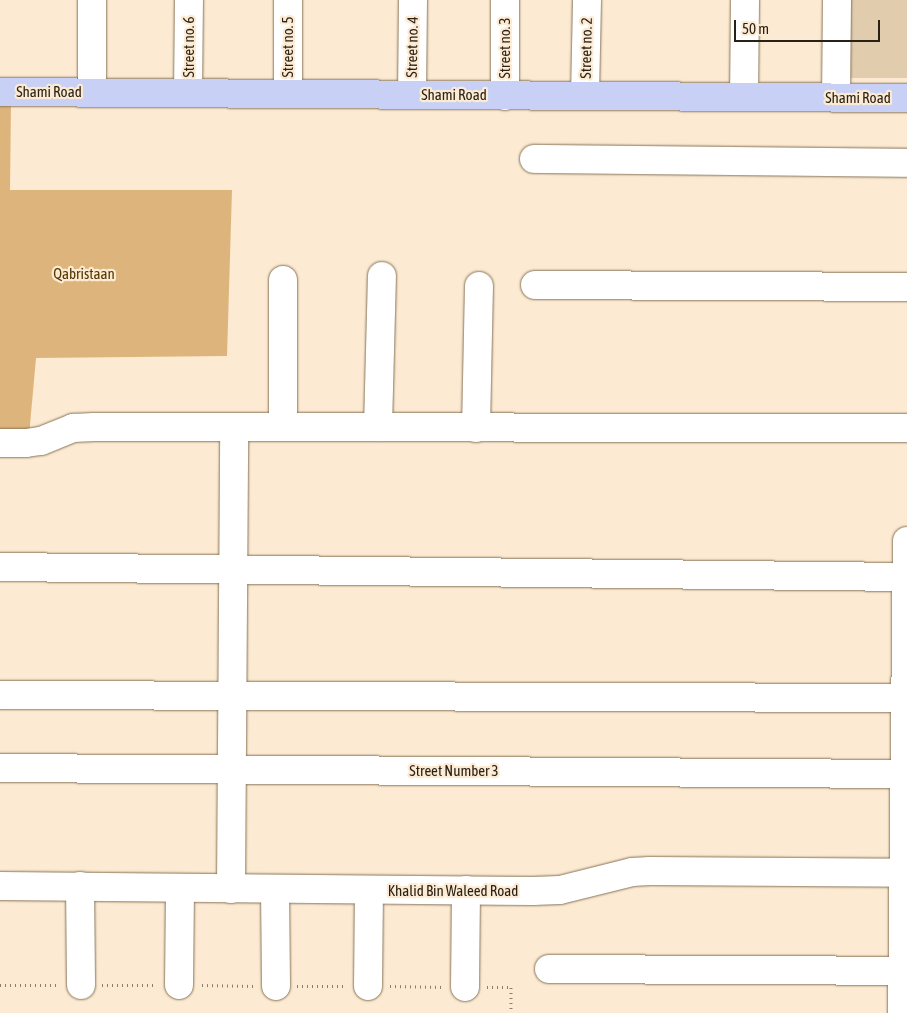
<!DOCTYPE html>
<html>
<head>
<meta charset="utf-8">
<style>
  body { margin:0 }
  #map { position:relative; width:907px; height:1013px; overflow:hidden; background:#fcead2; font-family:"Asap Condensed",sans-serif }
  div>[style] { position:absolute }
  .green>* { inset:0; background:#ddb57c }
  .building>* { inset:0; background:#e1ccae; transform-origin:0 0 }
  .path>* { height:3px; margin-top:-1.5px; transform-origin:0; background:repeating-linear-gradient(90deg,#8b7e6d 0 1px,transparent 0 5px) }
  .roads { filter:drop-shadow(0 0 1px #877358) drop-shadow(0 0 1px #877358) }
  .minor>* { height:28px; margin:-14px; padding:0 14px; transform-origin:14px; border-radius:14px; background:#fff }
  .major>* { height:28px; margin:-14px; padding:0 14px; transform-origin:14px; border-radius:14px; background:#c8d1f5 }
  span { translate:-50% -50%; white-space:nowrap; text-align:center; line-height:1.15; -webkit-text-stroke:4.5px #fcead2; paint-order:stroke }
  .street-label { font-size:15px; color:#292115 }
  .park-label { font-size:15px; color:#543600 }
  .scale { position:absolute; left:734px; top:20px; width:146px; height:22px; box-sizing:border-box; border:2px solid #292115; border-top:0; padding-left:6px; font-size:15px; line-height:18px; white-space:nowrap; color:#292115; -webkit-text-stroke:4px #fcead2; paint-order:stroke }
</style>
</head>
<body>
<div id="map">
  <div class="green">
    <i style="clip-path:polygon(0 103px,11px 103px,10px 190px,232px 190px,227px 356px,36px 358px,29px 436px,0 436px)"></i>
  </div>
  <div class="building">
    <i style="left:848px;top:0;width:59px;height:78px"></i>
  </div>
  <div class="path">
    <i style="left:0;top:985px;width:59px"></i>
    <i style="left:102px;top:985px;width:54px"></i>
    <i style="left:202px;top:985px;width:52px;rotate:1.1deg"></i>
    <i style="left:297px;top:986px;width:49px"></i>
    <i style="left:390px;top:986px;width:54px;rotate:1.1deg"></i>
    <i style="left:487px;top:987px;width:24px"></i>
    <i style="left:511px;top:987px;width:26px;rotate:90deg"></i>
  </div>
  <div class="roads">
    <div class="minor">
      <i style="left:92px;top:0;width:93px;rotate:90deg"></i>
      <i style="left:505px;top:0;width:96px;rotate:90deg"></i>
      <i style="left:188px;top:93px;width:93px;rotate:-89.4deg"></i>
      <i style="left:288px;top:94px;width:94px;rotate:-90deg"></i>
      <i style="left:412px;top:95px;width:95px;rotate:-89.4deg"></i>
      <i style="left:585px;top:96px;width:96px;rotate:-88.8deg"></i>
      <i style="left:744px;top:97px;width:97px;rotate:-89.4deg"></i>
      <i style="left:836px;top:98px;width:98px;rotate:-89.4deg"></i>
      <i style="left:534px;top:159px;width:373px;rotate:0.6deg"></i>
      <i style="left:283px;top:280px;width:147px;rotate:90deg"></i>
      <i style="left:535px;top:285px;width:372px;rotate:0.3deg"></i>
      <i style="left:378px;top:427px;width:151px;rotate:-88.5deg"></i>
      <i style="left:476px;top:428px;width:142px;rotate:-88.8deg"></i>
      <i style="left:0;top:443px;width:26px"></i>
      <i style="left:26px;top:443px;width:15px;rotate:-8deg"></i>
      <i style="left:41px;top:441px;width:35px;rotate:-22deg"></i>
      <i style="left:73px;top:428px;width:21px;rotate:-3deg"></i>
      <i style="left:94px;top:427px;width:813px;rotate:0.07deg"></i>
      <i style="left:0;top:567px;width:907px;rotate:0.63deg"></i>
      <i style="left:0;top:695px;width:907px;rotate:0.19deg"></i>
      <i style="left:0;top:768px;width:907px;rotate:0.38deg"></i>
      <i style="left:0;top:886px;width:533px;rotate:0.54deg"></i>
      <i style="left:533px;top:891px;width:27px;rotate:-2deg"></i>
      <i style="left:560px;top:890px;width:74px;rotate:-14deg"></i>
      <i style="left:632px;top:872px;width:18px;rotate:-3deg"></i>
      <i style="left:650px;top:871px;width:257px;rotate:0.4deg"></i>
      <i style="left:80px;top:886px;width:99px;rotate:89.4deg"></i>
      <i style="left:231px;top:889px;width:462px;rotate:-89.6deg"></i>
      <i style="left:275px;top:889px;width:97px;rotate:89.4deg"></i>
      <i style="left:549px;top:969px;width:358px;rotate:0.3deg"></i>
      <i style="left:179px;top:985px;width:97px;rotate:-89.4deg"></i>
      <i style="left:368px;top:986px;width:96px;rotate:-89.4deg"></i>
      <i style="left:465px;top:987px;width:97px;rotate:-89.4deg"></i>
      <i style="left:902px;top:1013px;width:472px;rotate:-89.4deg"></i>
    </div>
    <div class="major">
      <i style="left:0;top:92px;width:907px;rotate:0.38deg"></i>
    </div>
  </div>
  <div class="street-label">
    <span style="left:189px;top:47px;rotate:-90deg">Street no. 6</span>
    <span style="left:288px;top:47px;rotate:-90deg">Street no. 5</span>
    <span style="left:412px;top:47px;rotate:-89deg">Street no. 4</span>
    <span style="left:505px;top:48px;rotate:-90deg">Street no. 3</span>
    <span style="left:586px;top:48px;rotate:-89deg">Street no. 2</span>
    <span style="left:49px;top:92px">Shami Road</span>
    <span style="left:454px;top:95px">Shami Road</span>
    <span style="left:858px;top:98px">Shami Road</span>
    <span style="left:454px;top:771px">Street Number 3</span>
    <span style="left:453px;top:891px">Khalid Bin Waleed Road</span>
  </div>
  <div class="park-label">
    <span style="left:84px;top:274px">Qabristaan</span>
  </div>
  <div class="scale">50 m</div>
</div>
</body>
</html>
